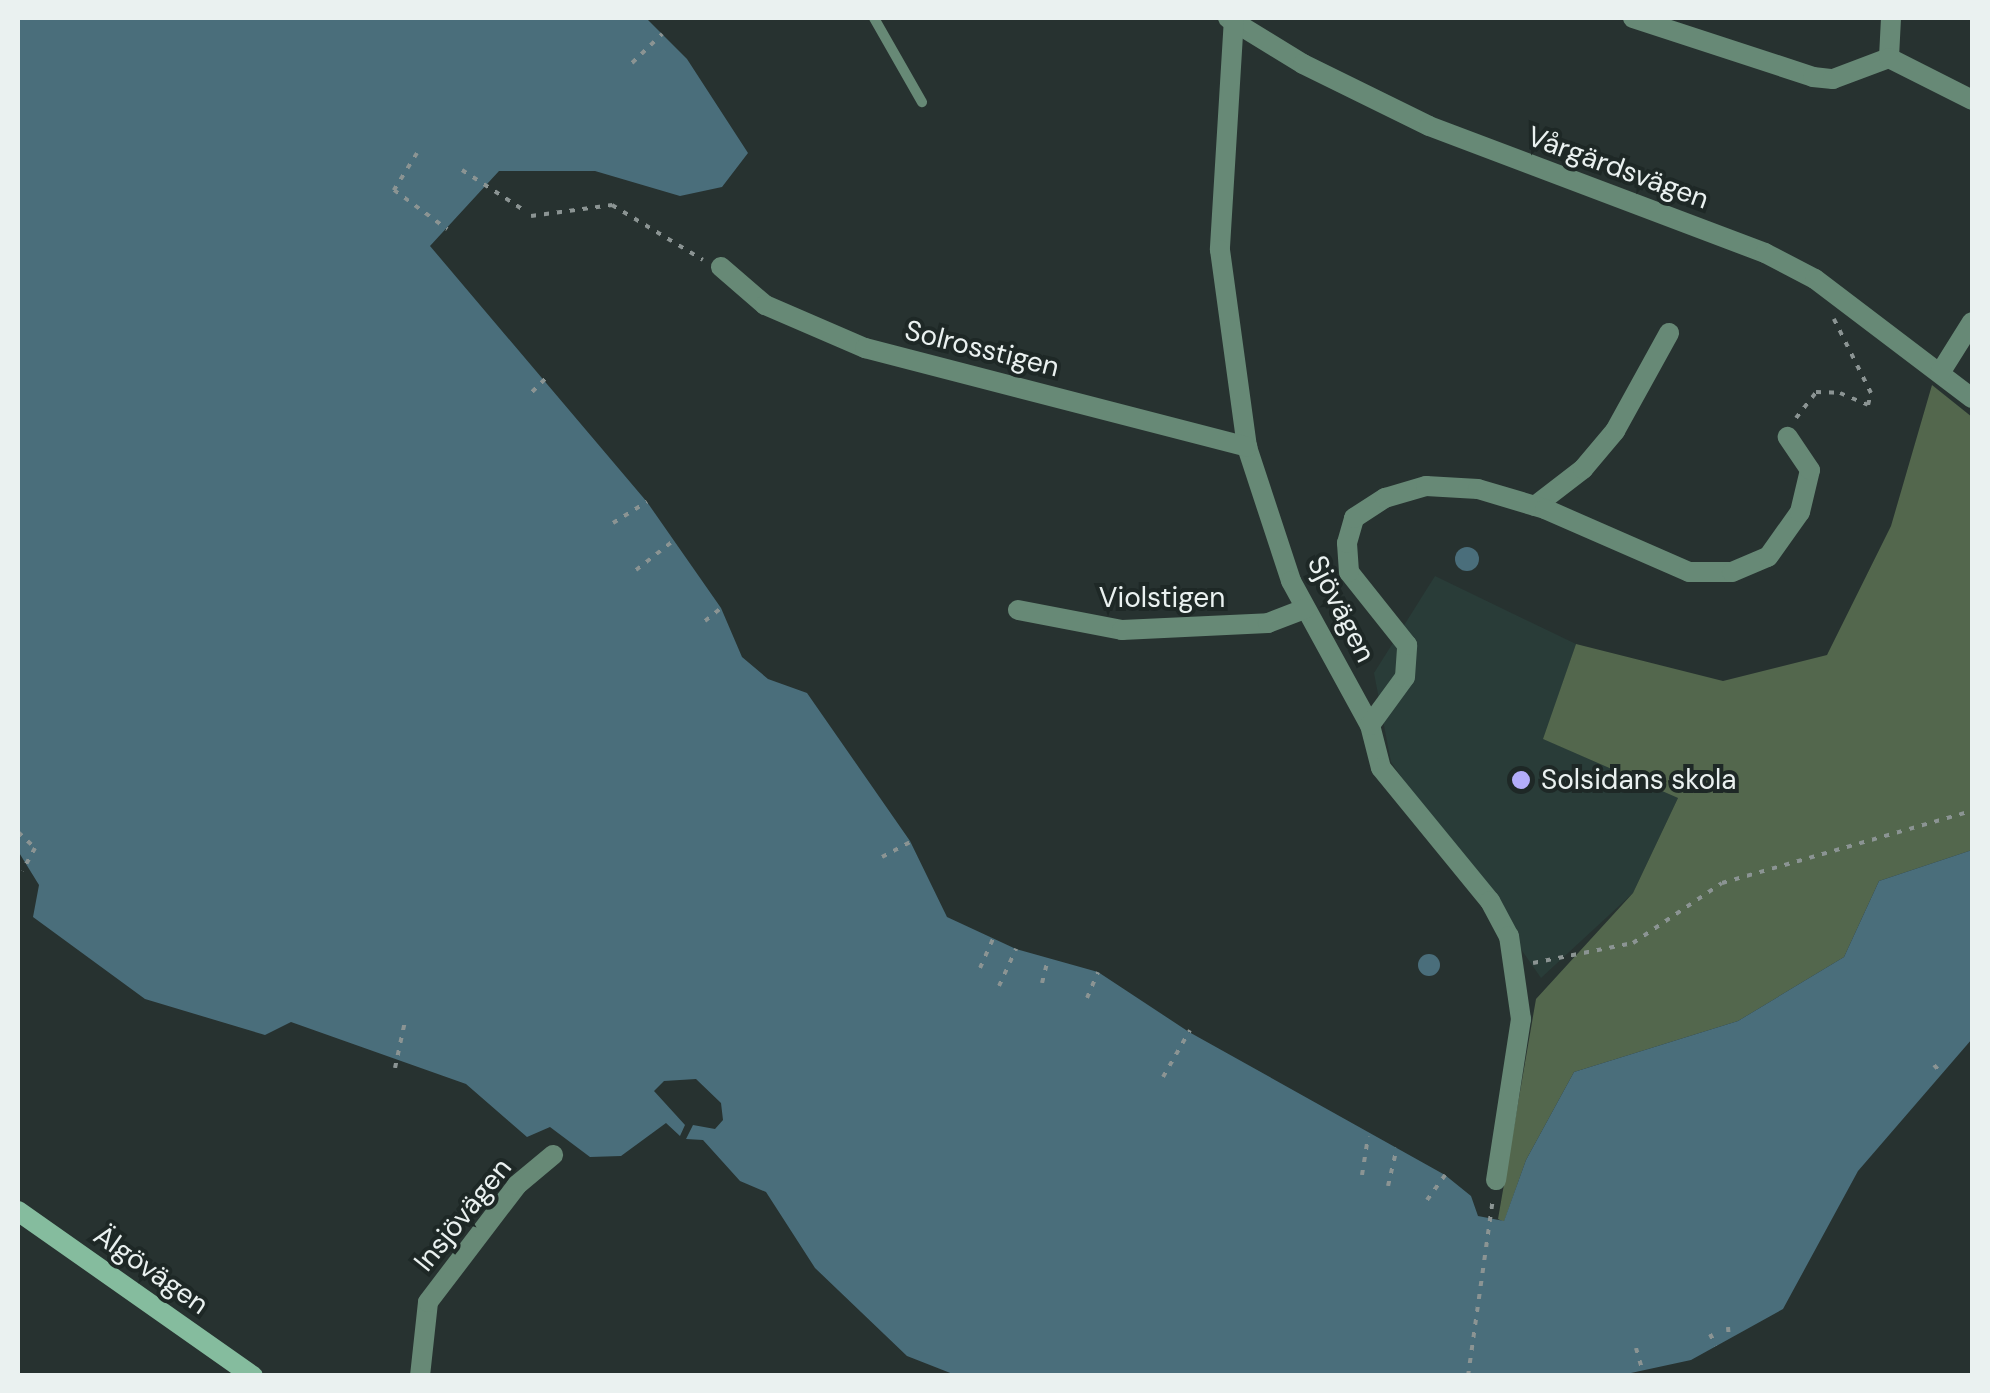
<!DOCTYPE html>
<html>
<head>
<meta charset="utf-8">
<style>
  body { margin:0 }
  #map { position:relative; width:1990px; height:1393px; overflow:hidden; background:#273230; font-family:"DM Sans",sans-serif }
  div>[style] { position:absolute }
  .built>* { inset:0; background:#293c38 }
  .forest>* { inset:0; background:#53674d }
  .water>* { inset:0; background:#4a6e7b }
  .round { border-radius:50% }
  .path>* { height:4px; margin-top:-2px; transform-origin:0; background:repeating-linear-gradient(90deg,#8b9493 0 5px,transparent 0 13px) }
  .lane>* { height:10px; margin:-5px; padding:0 5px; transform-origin:5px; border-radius:5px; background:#678976 }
  .street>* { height:20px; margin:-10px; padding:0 10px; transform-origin:10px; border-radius:10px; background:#678976 }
  .secondary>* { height:20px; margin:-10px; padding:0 10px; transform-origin:10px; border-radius:10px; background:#85bc9e }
  .dots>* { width:28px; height:28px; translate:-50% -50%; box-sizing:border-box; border:5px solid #1e2826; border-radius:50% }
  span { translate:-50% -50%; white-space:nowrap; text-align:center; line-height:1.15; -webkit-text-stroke:8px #1e2826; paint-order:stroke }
  .street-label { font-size:28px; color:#eaf1f0 }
  .poi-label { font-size:28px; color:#eaf1f0 }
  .left { translate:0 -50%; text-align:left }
  .frame { position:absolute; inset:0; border:20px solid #eaf1f0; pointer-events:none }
</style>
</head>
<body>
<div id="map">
  <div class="built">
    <i style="clip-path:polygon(1435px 576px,1576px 644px,1544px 739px,1678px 798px,1633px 893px,1541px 978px,1391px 762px,1374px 673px)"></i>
  </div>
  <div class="forest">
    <i style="clip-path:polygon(1932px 385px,1972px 417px,1972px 850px,1879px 881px,1844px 957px,1738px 1021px,1574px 1072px,1526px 1160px,1504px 1222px,1498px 1219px,1536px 999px,1633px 893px,1678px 798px,1543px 739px,1576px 644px,1723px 681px,1827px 655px,1891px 526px)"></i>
  </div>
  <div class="water">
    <i style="clip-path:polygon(18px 18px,646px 18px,687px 59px,748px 153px,722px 187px,680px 196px,595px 171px,499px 171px,430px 246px,647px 502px,721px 608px,742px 657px,768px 679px,807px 693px,910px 841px,947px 917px,1016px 949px,1098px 972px,1189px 1032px,1445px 1175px,1471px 1196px,1478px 1216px,1504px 1221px,1526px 1160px,1574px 1072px,1738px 1021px,1844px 957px,1879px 881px,1972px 850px,1972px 1039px,1858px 1171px,1783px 1309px,1691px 1360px,1617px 1376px,958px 1376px,907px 1356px,815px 1268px,766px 1192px,740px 1181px,703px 1140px,686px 1139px,693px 1125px,715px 1129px,723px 1120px,721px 1103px,696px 1079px,664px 1081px,654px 1091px,685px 1125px,680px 1136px,666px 1123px,621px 1156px,590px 1157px,550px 1127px,527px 1137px,466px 1084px,291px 1022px,265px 1035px,145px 999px,33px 917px,39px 885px,18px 851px)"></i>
    <i class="round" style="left:1455px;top:547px;width:24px;height:24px"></i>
    <i class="round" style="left:1418px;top:954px;width:22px;height:22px"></i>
  </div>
  <div class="path">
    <i style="left:632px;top:63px;width:42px;rotate:-44deg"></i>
    <i style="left:417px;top:153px;width:44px;rotate:121.9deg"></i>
    <i style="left:394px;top:190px;width:66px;rotate:36.3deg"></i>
    <i style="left:462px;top:170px;width:72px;rotate:33deg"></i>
    <i style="left:531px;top:216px;width:82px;rotate:-7.7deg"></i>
    <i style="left:612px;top:205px;width:106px;rotate:31.1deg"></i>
    <i style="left:532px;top:392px;width:20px;rotate:-45deg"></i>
    <i style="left:1796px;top:418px;width:33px;rotate:-52deg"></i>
    <i style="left:1816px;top:392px;width:24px;rotate:2deg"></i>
    <i style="left:1840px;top:393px;width:30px;rotate:23deg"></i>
    <i style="left:1868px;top:405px;width:12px;rotate:-76deg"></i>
    <i style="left:1871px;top:393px;width:83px;rotate:-116.6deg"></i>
    <i style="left:613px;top:523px;width:40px;rotate:-32deg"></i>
    <i style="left:636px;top:570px;width:47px;rotate:-38.1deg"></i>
    <i style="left:705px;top:621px;width:21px;rotate:-39deg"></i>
    <i style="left:18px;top:832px;width:23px;rotate:43deg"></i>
    <i style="left:35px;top:848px;width:26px;rotate:119deg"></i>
    <i style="left:882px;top:857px;width:32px;rotate:-28deg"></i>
    <i style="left:1533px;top:963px;width:102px;rotate:-11.3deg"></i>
    <i style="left:1633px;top:943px;width:107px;rotate:-34deg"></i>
    <i style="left:1722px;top:883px;width:260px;rotate:-16.1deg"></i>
    <i style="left:980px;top:968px;width:32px;rotate:-66deg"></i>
    <i style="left:1042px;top:983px;width:25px;rotate:-76deg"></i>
    <i style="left:999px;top:986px;width:41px;rotate:-65.3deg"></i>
    <i style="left:1087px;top:998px;width:28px;rotate:-67deg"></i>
    <i style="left:1934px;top:1065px;width:12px;rotate:48deg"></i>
    <i style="left:395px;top:1068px;width:48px;rotate:-78deg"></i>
    <i style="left:1163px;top:1077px;width:54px;rotate:-60.1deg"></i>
    <i style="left:1362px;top:1175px;width:39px;rotate:-81deg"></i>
    <i style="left:1388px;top:1186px;width:39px;rotate:-77deg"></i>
    <i style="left:1427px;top:1200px;width:31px;rotate:-54deg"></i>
    <i style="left:1728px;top:1327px;width:11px;rotate:85deg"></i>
    <i style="left:1710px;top:1334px;width:13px;rotate:63deg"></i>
    <i style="left:1636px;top:1348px;width:22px;rotate:74deg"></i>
    <i style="left:1468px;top:1376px;width:179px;rotate:-82deg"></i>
  </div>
  <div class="lane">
    <i style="left:874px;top:18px;width:97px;rotate:60.3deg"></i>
  </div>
  <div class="street">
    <i style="left:1228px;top:18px;width:88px;rotate:31.5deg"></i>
    <i style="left:1303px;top:64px;width:140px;rotate:26.2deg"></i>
    <i style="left:1429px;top:126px;width:359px;rotate:20.7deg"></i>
    <i style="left:1765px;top:253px;width:56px;rotate:27.5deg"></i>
    <i style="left:1815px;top:279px;width:197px;rotate:37.2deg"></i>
    <i style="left:1234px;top:18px;width:232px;rotate:93.5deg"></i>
    <i style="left:1220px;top:250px;width:199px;rotate:82.2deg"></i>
    <i style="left:1247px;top:447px;width:141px;rotate:71.8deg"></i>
    <i style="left:1291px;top:581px;width:164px;rotate:61.3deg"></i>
    <i style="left:1370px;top:725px;width:44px;rotate:75.7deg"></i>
    <i style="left:1381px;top:768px;width:172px;rotate:50.7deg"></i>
    <i style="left:1490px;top:901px;width:40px;rotate:62deg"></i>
    <i style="left:1509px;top:936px;width:84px;rotate:81.8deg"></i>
    <i style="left:1521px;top:1019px;width:163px;rotate:98.8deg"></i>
    <i style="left:1633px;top:18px;width:189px;rotate:18.1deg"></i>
    <i style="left:1813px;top:77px;width:20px;rotate:6deg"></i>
    <i style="left:1833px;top:79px;width:60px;rotate:-20.6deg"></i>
    <i style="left:1891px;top:18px;width:40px;rotate:92.9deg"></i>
    <i style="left:1889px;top:58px;width:93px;rotate:26.8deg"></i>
    <i style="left:721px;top:267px;width:58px;rotate:40.8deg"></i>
    <i style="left:765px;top:305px;width:109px;rotate:23.3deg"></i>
    <i style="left:865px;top:348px;width:395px;rotate:14.5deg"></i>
    <i style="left:1940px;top:373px;width:60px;rotate:-57.9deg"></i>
    <i style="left:1535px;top:506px;width:61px;rotate:-37.6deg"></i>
    <i style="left:1583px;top:469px;width:50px;rotate:-49.9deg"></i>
    <i style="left:1615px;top:431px;width:112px;rotate:-61.1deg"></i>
    <i style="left:1018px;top:610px;width:106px;rotate:10.9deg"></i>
    <i style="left:1122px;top:630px;width:146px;rotate:-2.7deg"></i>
    <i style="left:1268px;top:623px;width:40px;rotate:-21deg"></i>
    <i style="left:1370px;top:725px;width:59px;rotate:-53.9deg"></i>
    <i style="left:1405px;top:677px;width:32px;rotate:-86deg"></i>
    <i style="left:1407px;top:645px;width:93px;rotate:-128.5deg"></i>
    <i style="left:1349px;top:572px;width:29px;rotate:-94deg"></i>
    <i style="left:1347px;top:543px;width:26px;rotate:-74deg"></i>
    <i style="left:1354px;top:518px;width:37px;rotate:-33deg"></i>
    <i style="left:1385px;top:498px;width:43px;rotate:-16.3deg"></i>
    <i style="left:1426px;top:486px;width:52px;rotate:3.3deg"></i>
    <i style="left:1478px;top:489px;width:70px;rotate:16.6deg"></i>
    <i style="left:1545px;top:509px;width:157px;rotate:23.6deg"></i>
    <i style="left:1689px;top:572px;width:43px"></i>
    <i style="left:1732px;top:572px;width:39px;rotate:-23deg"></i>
    <i style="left:1768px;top:557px;width:55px;rotate:-54.6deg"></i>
    <i style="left:1800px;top:512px;width:43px;rotate:-76.6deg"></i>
    <i style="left:1810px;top:470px;width:40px;rotate:-124deg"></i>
    <i style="left:420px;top:1376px;width:74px;rotate:-83.8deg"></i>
    <i style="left:428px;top:1302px;width:147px;rotate:-52.7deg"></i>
    <i style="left:517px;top:1185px;width:47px;rotate:-39.8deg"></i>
  </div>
  <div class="secondary">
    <i style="left:18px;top:1211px;width:287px;rotate:35.1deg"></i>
  </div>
  <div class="dots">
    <i style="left:1521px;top:780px;background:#b3adf9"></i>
  </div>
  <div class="street-label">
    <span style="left:1618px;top:168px;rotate:20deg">Vårgärdsvägen</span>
    <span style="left:982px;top:349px;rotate:14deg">Solrosstigen</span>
    <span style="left:1162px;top:598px">Violstigen</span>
    <span style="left:1341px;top:609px;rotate:63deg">Sjövägen</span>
    <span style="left:463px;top:1215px;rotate:-51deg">Insjövägen</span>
    <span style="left:151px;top:1270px;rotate:35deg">Älgövägen</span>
  </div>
  <div class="poi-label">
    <span class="left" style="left:1541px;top:780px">Solsidans skola</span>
  </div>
  <div class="frame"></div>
</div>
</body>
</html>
